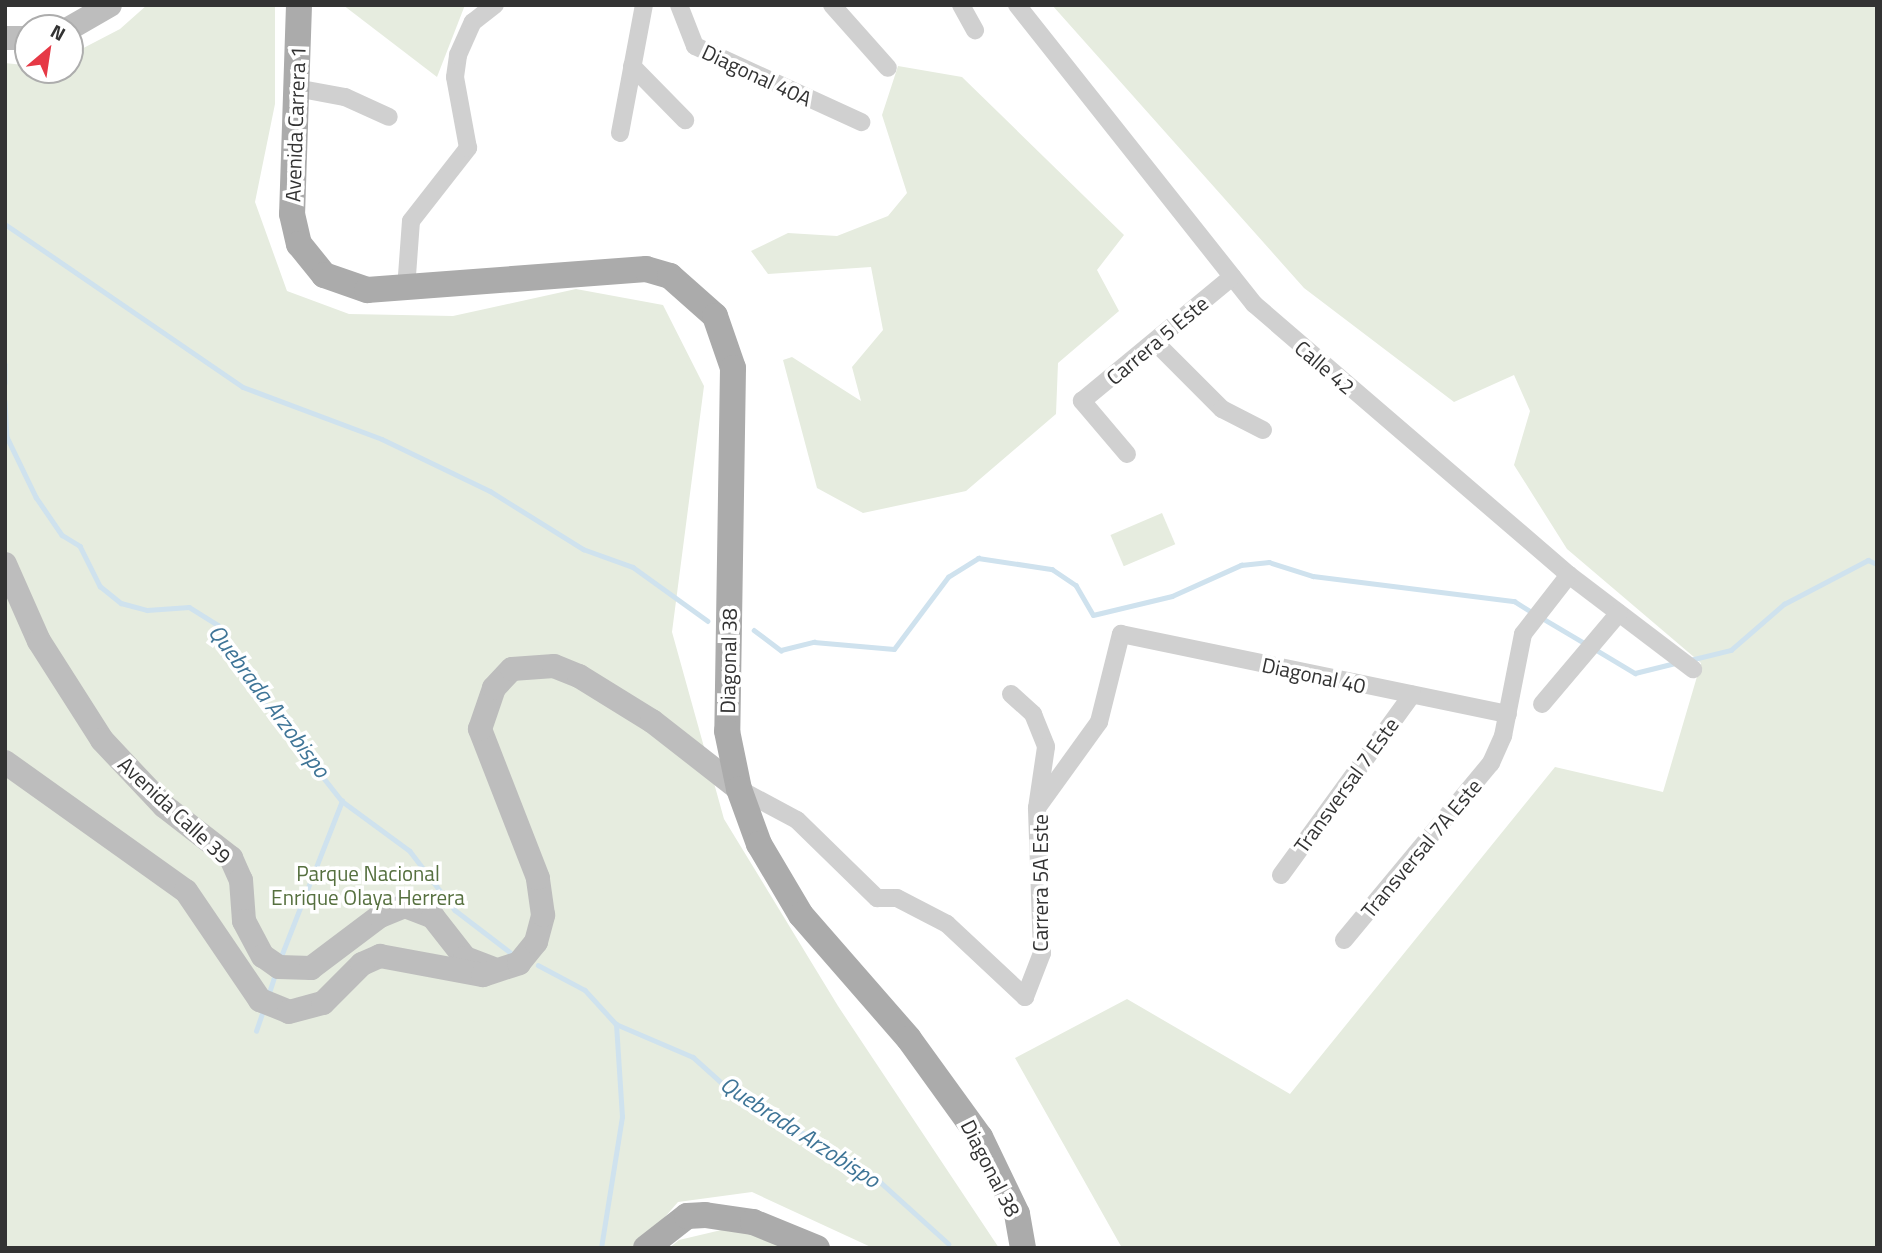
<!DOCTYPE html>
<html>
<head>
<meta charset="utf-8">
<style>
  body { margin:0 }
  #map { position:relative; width:1882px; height:1253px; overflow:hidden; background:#fff; font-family:"Titillium Web",sans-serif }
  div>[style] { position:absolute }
  .green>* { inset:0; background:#e6ecdf; transform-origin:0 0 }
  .stream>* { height:4.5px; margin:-2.25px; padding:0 2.25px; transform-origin:2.25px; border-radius:2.25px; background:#cfe2ee }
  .street>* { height:18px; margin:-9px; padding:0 9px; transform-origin:9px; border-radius:9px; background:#d0d0d0 }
  .secondary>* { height:24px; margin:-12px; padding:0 12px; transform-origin:12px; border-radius:12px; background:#bdbdbd }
  .primary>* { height:26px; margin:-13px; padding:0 13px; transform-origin:13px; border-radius:13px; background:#ababab }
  span { translate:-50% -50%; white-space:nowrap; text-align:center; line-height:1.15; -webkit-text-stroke:7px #fff; paint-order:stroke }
  .street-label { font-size:21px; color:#333 }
  .park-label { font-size:21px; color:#56703f }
  .water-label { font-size:23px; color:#3f7597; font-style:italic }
  .frame { position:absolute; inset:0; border:7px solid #333; pointer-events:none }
  .north { position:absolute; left:14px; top:14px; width:70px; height:70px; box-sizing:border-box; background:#fff; border:2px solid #adadad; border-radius:50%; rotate:29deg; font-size:19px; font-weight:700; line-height:28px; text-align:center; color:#333 }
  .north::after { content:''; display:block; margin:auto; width:24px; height:32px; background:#e63946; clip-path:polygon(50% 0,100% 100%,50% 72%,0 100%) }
</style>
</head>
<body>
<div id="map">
  <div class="green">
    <i style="clip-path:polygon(147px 5px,275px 5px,275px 104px,255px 202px,287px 291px,349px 314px,453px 316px,576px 289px,663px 305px,704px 386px,672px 632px,724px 819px,838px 1006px,999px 1248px,873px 1248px,752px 1192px,678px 1202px,638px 1248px,5px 1248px,5px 63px,70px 70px,70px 55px,120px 29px)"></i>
    <i style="clip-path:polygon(343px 5px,465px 5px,437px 77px)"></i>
    <i style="clip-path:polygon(1052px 5px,1877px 5px,1877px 1248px,1122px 1248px,1015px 1058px,1127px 999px,1290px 1094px,1555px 767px,1663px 792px,1701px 663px,1567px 549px,1514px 465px,1530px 411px,1514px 375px,1454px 402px,1304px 288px)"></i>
    <i style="clip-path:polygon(898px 66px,962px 77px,1124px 235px,1097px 270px,1119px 311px,1058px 363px,1056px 414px,966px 491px,863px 513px,817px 488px,783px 360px,792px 357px,861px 401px,852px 367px,883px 330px,871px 267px,768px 274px,751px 251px,788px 233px,837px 236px,888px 216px,907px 193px,882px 115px)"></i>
    <i style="left:1162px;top:513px;width:34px;height:56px;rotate:67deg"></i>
    <i style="clip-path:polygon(734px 1227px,787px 1248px,669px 1248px,679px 1240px)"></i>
  </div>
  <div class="stream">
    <i style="left:5px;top:224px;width:288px;rotate:34.4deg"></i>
    <i style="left:243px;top:387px;width:148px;rotate:20.5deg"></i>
    <i style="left:382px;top:439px;width:120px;rotate:25.7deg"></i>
    <i style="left:490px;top:491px;width:110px;rotate:31.9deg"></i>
    <i style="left:583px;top:549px;width:53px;rotate:19.8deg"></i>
    <i style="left:633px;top:567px;width:92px;rotate:35.8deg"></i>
    <i style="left:5px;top:364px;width:19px;rotate:90deg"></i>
    <i style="left:5px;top:401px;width:36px;rotate:87deg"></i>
    <i style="left:7px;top:437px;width:67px;rotate:64.2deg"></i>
    <i style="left:36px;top:497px;width:46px;rotate:55.6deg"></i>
    <i style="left:62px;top:535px;width:21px;rotate:31deg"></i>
    <i style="left:80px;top:546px;width:45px;rotate:63.4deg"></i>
    <i style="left:100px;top:586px;width:27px;rotate:39deg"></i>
    <i style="left:121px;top:603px;width:27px;rotate:15deg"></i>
    <i style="left:147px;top:610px;width:42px;rotate:-4.1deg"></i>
    <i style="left:189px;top:607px;width:34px;rotate:32deg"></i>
    <i style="left:218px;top:625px;width:88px;rotate:59.4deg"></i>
    <i style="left:263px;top:701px;width:127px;rotate:51.7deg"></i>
    <i style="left:342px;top:801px;width:84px;rotate:36.3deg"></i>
    <i style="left:410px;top:851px;width:74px;rotate:52.7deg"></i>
    <i style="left:455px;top:910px;width:69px;rotate:37.4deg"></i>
    <i style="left:1542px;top:618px;width:51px;rotate:30.6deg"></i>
    <i style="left:754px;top:630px;width:34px;rotate:37deg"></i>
    <i style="left:781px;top:650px;width:34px;rotate:-14deg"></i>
    <i style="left:814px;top:642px;width:80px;rotate:5deg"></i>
    <i style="left:894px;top:649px;width:90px;rotate:-53.1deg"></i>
    <i style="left:948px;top:577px;width:36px;rotate:-32deg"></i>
    <i style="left:978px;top:558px;width:75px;rotate:8.5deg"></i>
    <i style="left:1052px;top:569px;width:29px;rotate:34deg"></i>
    <i style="left:1076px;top:585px;width:34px;rotate:60deg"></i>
    <i style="left:1093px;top:615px;width:81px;rotate:-13.5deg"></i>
    <i style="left:1172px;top:596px;width:76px;rotate:-24.2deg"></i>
    <i style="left:1241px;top:565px;width:28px;rotate:-6deg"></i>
    <i style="left:1269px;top:562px;width:46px;rotate:17.7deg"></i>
    <i style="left:1313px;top:576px;width:203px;rotate:7.1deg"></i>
    <i style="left:1514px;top:601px;width:25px;rotate:32deg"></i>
    <i style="left:1593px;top:648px;width:49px;rotate:30.8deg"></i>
    <i style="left:1635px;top:673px;width:41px;rotate:-14deg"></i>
    <i style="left:1690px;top:660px;width:42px;rotate:-13.7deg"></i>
    <i style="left:1731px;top:650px;width:70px;rotate:-41deg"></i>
    <i style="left:1784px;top:604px;width:95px;rotate:-27.6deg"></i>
    <i style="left:1868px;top:560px;width:10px;rotate:24deg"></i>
    <i style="left:280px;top:959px;width:170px;rotate:-68.6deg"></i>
    <i style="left:538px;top:965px;width:53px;rotate:28deg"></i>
    <i style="left:585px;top:990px;width:46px;rotate:47.6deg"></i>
    <i style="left:616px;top:1024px;width:84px;rotate:23.2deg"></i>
    <i style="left:693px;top:1057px;width:51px;rotate:41.8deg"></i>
    <i style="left:731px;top:1091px;width:157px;rotate:30.2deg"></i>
    <i style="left:867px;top:1170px;width:110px;rotate:42.1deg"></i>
    <i style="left:269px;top:993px;width:19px;rotate:-72deg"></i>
    <i style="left:256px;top:1031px;width:24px;rotate:-71deg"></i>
    <i style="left:601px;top:1248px;width:133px;rotate:-80.9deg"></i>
    <i style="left:622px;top:1117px;width:93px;rotate:-93.7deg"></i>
  </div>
  <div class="street">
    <i style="left:679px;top:5px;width:44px;rotate:68.7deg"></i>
    <i style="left:695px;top:46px;width:183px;rotate:24.6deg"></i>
    <i style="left:832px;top:5px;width:84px;rotate:48.4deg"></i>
    <i style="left:961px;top:5px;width:29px;rotate:61deg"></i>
    <i style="left:1017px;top:5px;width:382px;rotate:51.6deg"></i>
    <i style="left:1254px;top:304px;width:416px;rotate:40.7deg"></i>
    <i style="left:1569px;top:575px;width:156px;rotate:37.2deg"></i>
    <i style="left:632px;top:66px;width:76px;rotate:45.5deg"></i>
    <i style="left:296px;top:88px;width:50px;rotate:10.4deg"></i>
    <i style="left:345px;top:97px;width:48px;rotate:24.4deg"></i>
    <i style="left:620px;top:133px;width:130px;rotate:-79.4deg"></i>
    <i style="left:406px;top:289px;width:68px;rotate:-85.8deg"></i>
    <i style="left:411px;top:221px;width:93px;rotate:-52deg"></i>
    <i style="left:468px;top:148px;width:72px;rotate:-100.4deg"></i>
    <i style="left:455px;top:77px;width:22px;rotate:-82deg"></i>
    <i style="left:458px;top:55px;width:36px;rotate:-66deg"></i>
    <i style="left:473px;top:22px;width:28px;rotate:-38deg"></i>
    <i style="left:1157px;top:344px;width:92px;rotate:45deg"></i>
    <i style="left:1222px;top:409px;width:46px;rotate:27.1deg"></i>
    <i style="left:1127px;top:454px;width:70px;rotate:-130.3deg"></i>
    <i style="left:1082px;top:401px;width:195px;rotate:-39.6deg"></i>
    <i style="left:1011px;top:694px;width:30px;rotate:42deg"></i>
    <i style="left:1033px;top:714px;width:35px;rotate:68deg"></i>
    <i style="left:1046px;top:747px;width:62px;rotate:98.4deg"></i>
    <i style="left:1542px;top:704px;width:119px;rotate:-49.8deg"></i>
    <i style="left:739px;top:789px;width:66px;rotate:28.1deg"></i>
    <i style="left:797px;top:820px;width:112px;rotate:44.3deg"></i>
    <i style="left:877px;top:898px;width:20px"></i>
    <i style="left:897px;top:898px;width:56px;rotate:27.5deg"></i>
    <i style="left:947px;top:924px;width:107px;rotate:43.1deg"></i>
    <i style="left:1025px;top:997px;width:47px;rotate:-68.9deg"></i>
    <i style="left:1042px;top:953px;width:145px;rotate:-92deg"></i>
    <i style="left:1037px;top:808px;width:106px;rotate:-54.2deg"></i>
    <i style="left:1099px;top:722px;width:91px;rotate:-76deg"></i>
    <i style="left:1121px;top:634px;width:395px;rotate:11.7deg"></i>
    <i style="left:1281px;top:875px;width:223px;rotate:-54deg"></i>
    <i style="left:1344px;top:940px;width:230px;rotate:-50.3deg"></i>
    <i style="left:1491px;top:763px;width:30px;rotate:-66deg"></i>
    <i style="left:1503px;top:736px;width:104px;rotate:-78.9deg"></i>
    <i style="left:1523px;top:634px;width:75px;rotate:-52.1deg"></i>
  </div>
  <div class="secondary">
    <i style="left:70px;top:28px;width:46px;rotate:-29.9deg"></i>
    <i style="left:5px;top:38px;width:23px"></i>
    <i style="left:5px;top:564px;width:84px;rotate:66.2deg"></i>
    <i style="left:39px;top:641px;width:117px;rotate:57.5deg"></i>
    <i style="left:102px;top:740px;width:91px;rotate:46.8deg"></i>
    <i style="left:164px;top:806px;width:85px;rotate:37.8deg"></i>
    <i style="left:231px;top:858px;width:24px;rotate:66deg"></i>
    <i style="left:241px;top:880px;width:41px;rotate:85.8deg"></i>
    <i style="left:244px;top:921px;width:40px;rotate:62deg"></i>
    <i style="left:263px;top:956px;width:19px;rotate:35deg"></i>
    <i style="left:279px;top:967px;width:32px;rotate:2deg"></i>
    <i style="left:311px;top:968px;width:86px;rotate:-37deg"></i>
    <i style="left:380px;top:916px;width:27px;rotate:-22deg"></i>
    <i style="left:405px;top:906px;width:30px;rotate:21deg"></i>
    <i style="left:433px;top:917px;width:52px;rotate:52deg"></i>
    <i style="left:465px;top:958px;width:28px;rotate:21deg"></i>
    <i style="left:5px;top:762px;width:222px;rotate:35.5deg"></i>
    <i style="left:186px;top:891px;width:132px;rotate:55.8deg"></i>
    <i style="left:260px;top:1000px;width:31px;rotate:22deg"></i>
    <i style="left:289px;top:1012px;width:35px;rotate:-15deg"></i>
    <i style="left:323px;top:1003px;width:55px;rotate:-45deg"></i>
    <i style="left:362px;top:964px;width:20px;rotate:-24deg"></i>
    <i style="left:380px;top:956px;width:105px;rotate:10.5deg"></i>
    <i style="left:483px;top:975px;width:38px;rotate:-18deg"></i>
    <i style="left:519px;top:963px;width:27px;rotate:-51deg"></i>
    <i style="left:536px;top:942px;width:28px;rotate:-75deg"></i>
    <i style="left:543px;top:915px;width:37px;rotate:-98deg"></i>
    <i style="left:538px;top:878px;width:160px;rotate:-111.3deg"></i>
    <i style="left:480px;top:729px;width:43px;rotate:-71.1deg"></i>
    <i style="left:494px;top:688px;width:26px;rotate:-47deg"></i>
    <i style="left:512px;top:669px;width:42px;rotate:-4.1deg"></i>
    <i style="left:554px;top:666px;width:27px;rotate:22deg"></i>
    <i style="left:579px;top:676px;width:86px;rotate:31.7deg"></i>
    <i style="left:652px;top:721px;width:110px;rotate:38deg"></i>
  </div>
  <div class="primary">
    <i style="left:299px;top:5px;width:209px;rotate:91.9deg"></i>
    <i style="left:292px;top:214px;width:31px;rotate:77deg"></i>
    <i style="left:299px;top:244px;width:40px;rotate:51deg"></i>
    <i style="left:324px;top:275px;width:46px;rotate:19.2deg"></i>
    <i style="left:367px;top:290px;width:280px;rotate:-4.3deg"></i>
    <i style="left:646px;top:269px;width:25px;rotate:16deg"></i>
    <i style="left:670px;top:276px;width:60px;rotate:41.6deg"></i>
    <i style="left:715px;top:316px;width:55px;rotate:70.9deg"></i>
    <i style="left:733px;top:368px;width:363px;rotate:90.9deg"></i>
    <i style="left:727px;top:731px;width:59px;rotate:78.3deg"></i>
    <i style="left:739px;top:789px;width:59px;rotate:70deg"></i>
    <i style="left:759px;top:844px;width:82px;rotate:59.4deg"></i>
    <i style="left:801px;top:915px;width:164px;rotate:48.9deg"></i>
    <i style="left:909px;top:1039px;width:121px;rotate:54.1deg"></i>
    <i style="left:980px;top:1137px;width:85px;rotate:64.3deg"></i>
    <i style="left:1017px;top:1214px;width:35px;rotate:80deg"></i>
    <i style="left:646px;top:1248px;width:52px;rotate:-38deg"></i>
    <i style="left:687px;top:1216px;width:18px;rotate:-3deg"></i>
    <i style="left:705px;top:1215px;width:49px;rotate:8.3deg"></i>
    <i style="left:753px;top:1222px;width:69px;rotate:22.1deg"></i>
  </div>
  <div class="street-label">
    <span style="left:757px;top:75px;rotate:25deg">Diagonal 40A</span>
    <span style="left:295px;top:124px;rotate:-88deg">Avenida Carrera 1</span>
    <span style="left:1157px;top:340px;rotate:-40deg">Carrera 5 Este</span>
    <span style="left:1325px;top:367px;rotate:40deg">Calle 42</span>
    <span style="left:728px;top:661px;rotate:-89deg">Diagonal 38</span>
    <span style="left:1314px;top:675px;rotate:12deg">Diagonal 40</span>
    <span style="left:1346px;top:785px;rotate:-54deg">Transversal 7 Este</span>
    <span style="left:175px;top:810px;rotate:43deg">Avenida Calle 39</span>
    <span style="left:1421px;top:848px;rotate:-50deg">Transversal 7A Este</span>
    <span style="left:1040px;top:883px;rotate:-90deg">Carrera 5A Este</span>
    <span style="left:991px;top:1168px;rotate:63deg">Diagonal 38</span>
  </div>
  <div class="park-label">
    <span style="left:368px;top:885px">Parque Nacional<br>Enrique Olaya Herrera</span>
  </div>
  <div class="water-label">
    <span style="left:269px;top:701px;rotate:53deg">Quebrada Arzobispo</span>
    <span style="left:800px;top:1132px;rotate:33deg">Quebrada Arzobispo</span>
  </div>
  <div class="frame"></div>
  <div class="north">N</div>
</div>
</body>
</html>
